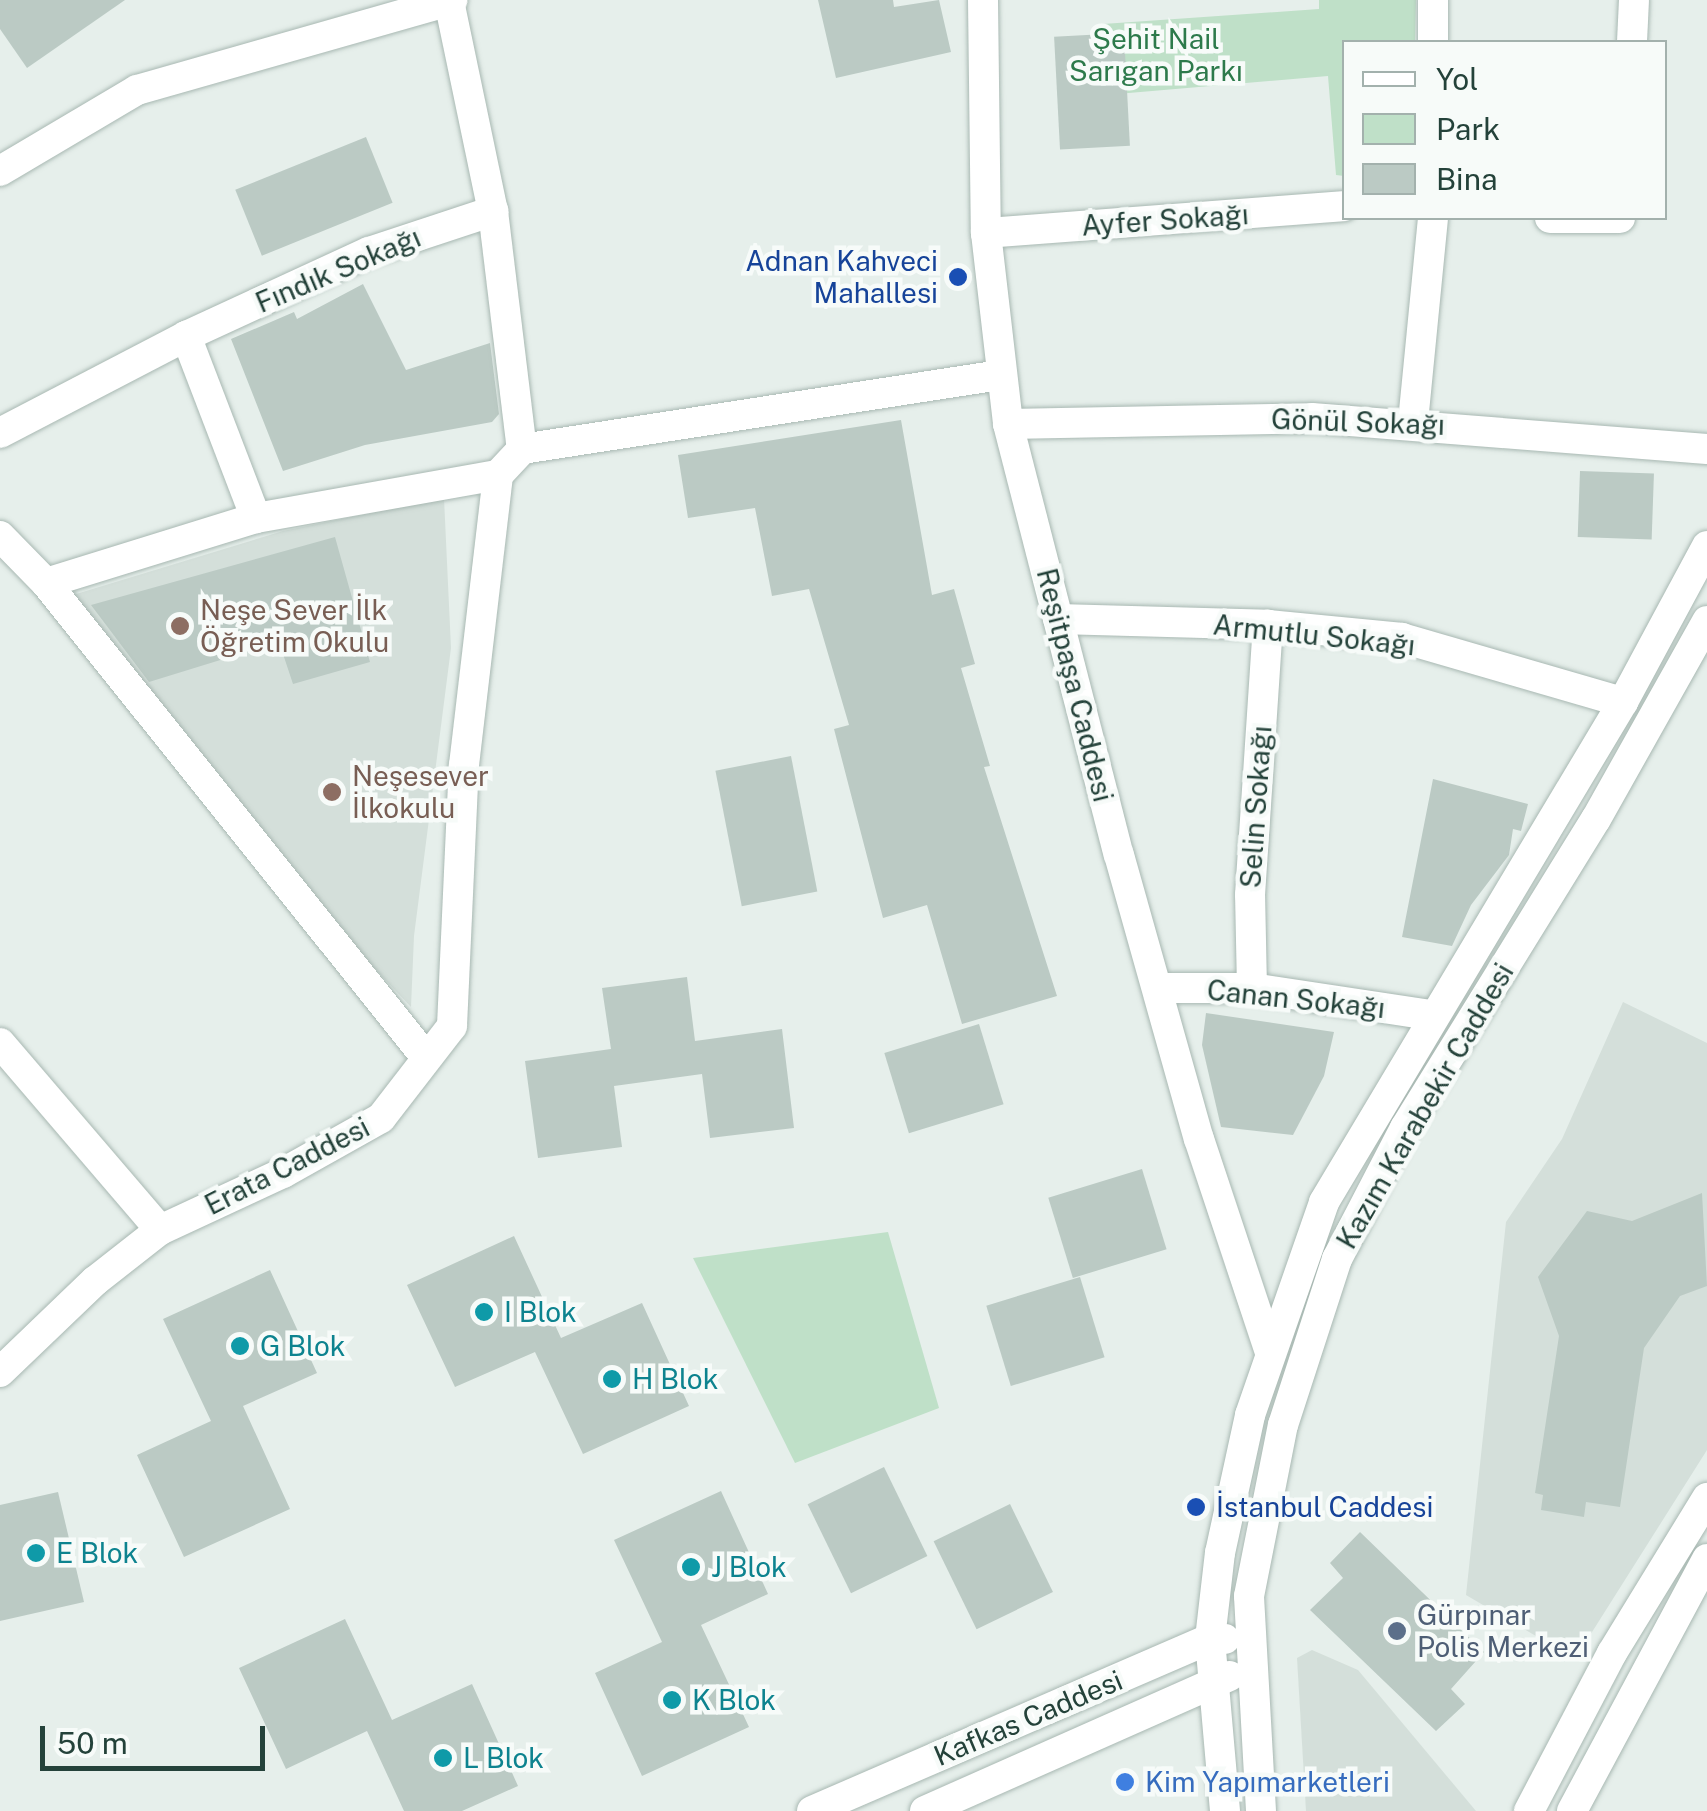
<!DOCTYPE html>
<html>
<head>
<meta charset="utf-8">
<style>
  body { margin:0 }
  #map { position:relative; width:1707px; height:1811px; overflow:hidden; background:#e6efeb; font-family:"Public Sans",sans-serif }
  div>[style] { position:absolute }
  .built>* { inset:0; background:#d4dfda }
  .green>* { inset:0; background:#bfe0c8 }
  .building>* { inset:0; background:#bbcac4; transform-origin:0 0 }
  .roads { filter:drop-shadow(0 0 2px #a8b8b2) drop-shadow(0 0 2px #a8b8b2) }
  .minor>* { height:30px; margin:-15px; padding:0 15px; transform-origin:15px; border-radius:15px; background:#fff }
  .tertiary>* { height:30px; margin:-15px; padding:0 15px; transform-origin:15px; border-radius:15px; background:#fff }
  .dots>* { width:28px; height:28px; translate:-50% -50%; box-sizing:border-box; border:5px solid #f7fbf9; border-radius:50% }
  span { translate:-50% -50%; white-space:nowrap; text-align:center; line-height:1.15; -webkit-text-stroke:9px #f7fbf9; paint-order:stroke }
  .park-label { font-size:28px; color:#2d7a4b }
  .street-label { font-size:28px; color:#24423a }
  .transit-label { font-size:28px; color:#164399 }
  .right { translate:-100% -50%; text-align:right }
  .left { translate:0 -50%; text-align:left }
  .education-label { font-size:28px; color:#785e54 }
  .culture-label { font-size:28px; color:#0d838f }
  .service-label { font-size:28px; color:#4e5e75 }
  .shop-label { font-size:28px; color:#366cbe }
  .legend { position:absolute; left:1342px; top:40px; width:325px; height:180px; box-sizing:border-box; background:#f7fbf9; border:2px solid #a3b1ad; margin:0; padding:12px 18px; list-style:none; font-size:30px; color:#24423a }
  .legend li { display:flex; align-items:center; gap:20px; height:50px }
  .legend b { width:50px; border:2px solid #a3b1ad }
  .scale { position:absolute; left:40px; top:1726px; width:225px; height:45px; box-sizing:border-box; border:5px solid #24423a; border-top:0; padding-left:12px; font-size:30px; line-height:35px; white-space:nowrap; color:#24423a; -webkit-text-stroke:8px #f7fbf9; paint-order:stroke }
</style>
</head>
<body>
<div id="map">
  <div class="built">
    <i style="clip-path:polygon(444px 498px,451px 648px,414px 936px,411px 1007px,359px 952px,73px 595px,283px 531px)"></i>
    <i style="clip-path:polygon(1623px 1002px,1707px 1043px,1707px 1450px,1575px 1659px,1466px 1595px,1506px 1222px,1562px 1139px)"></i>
    <i style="clip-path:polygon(1312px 1650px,1358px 1670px,1476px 1811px,1306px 1811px,1297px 1658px)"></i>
  </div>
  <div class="green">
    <i style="clip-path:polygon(1319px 0,1416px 0,1415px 42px,1344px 42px,1344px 176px,1336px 175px,1328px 76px,1117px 94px,1103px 24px,1319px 9px)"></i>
    <i style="clip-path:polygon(888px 1232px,939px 1408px,795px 1463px,693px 1258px)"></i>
  </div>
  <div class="building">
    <i style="clip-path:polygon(0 0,125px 0,27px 68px,0 29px)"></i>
    <i style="clip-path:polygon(818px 0,893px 0,894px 7px,939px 0,951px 52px,836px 78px)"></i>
    <i style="left:1124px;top:33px;width:113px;height:70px;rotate:87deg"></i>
    <i style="left:366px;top:137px;width:71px;height:141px;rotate:68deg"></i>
    <i style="clip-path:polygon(363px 284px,406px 370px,490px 343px,499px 414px,492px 422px,365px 445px,283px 471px,231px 339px,294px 312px,297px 319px)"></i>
    <i style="clip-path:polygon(901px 420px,932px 595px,954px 589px,975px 664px,961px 668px,990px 766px,984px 767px,1057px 996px,962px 1024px,927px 905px,883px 918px,834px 729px,849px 725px,809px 589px,772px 596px,755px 508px,688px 518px,678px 455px)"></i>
    <i style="left:1580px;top:471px;width:74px;height:66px;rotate:2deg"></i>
    <i style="clip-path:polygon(335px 537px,370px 662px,293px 684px,279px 642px,149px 682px,91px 605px)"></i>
    <i style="left:791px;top:756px;width:138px;height:77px;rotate:79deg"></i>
    <i style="clip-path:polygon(1433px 779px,1528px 804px,1521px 831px,1513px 829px,1509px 855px,1471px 905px,1452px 946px,1402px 937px)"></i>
    <i style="clip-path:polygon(687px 977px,695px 1041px,782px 1029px,794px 1128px,710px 1138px,702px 1074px,614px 1086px,622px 1147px,538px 1158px,525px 1061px,611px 1049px,602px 988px)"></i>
    <i style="clip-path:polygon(1206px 1013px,1334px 1032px,1324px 1076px,1293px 1135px,1221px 1127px,1202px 1045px)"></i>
    <i style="left:979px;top:1024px;width:84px;height:99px;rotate:73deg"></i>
    <i style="left:1142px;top:1169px;width:84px;height:98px;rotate:73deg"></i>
    <i style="clip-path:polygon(1702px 1193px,1707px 1286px,1680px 1296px,1644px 1348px,1620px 1507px,1586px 1502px,1584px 1517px,1541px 1510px,1543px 1495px,1535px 1493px,1559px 1336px,1538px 1277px,1587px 1211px,1632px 1221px)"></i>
    <i style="clip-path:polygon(514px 1236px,561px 1338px,642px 1303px,689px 1406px,583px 1454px,535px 1352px,455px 1387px,407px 1285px)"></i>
    <i style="clip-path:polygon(270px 1270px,317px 1373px,243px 1406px,290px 1509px,184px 1557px,137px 1455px,211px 1421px,163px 1319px)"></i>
    <i style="left:1080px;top:1277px;width:84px;height:98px;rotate:73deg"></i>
    <i style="left:884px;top:1467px;width:99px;height:85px;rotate:64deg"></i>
    <i style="clip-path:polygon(721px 1491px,768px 1594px,701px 1625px,749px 1727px,642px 1776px,595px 1673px,662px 1642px,614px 1540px)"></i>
    <i style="clip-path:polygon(58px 1492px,84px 1602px,0 1621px,0 1505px)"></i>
    <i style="left:1010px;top:1504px;width:98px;height:85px;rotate:64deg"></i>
    <i style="clip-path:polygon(1360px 1532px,1484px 1652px,1451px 1689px,1465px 1704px,1436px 1731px,1310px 1610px,1343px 1578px,1330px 1563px)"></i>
    <i style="clip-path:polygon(345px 1619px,392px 1720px,472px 1684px,518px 1786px,462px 1811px,404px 1811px,367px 1731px,286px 1769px,239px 1668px)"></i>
  </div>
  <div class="roads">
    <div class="minor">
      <i style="left:983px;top:0;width:233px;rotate:89.3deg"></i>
      <i style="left:986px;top:233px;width:192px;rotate:83.4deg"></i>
      <i style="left:1008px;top:424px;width:445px;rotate:75.6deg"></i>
      <i style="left:1119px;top:855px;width:295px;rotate:74.3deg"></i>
      <i style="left:1199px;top:1139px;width:225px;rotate:71.6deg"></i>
      <i style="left:1433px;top:0;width:42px;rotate:90deg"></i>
      <i style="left:449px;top:1px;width:215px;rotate:78.2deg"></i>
      <i style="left:493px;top:211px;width:240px;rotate:83.1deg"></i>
      <i style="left:1632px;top:42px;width:42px;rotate:-87.3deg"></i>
      <i style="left:1550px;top:218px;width:70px"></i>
      <i style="left:986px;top:233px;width:359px;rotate:-4.3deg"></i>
      <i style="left:186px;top:336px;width:201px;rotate:-24.7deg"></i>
      <i style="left:369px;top:252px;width:131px;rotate:-18.3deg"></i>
      <i style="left:1413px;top:422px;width:205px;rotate:-84.4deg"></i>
      <i style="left:1008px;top:424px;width:304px;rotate:-1.1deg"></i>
      <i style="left:1312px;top:418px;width:396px;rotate:4.5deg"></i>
      <i style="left:0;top:433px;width:210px;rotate:-27.5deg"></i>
      <i style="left:186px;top:336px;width:195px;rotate:69deg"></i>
      <i style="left:0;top:536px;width:66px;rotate:45.6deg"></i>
      <i style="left:46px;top:583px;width:220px;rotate:-17.2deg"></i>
      <i style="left:256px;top:518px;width:246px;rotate:-10.1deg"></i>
      <i style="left:498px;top:475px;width:35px;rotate:-47deg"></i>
      <i style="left:522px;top:449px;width:483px;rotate:-8.8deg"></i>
      <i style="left:46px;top:583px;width:605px;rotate:51.31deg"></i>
      <i style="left:1058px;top:619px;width:210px;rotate:1.6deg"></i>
      <i style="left:1268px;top:625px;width:135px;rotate:5.5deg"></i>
      <i style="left:1402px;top:638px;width:230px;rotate:16.2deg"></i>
      <i style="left:1161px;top:988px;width:91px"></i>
      <i style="left:1252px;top:988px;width:181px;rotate:8.6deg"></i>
      <i style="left:1252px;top:988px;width:93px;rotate:-91.2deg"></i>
      <i style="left:1250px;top:895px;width:271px;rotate:-86.2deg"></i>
      <i style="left:0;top:1043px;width:246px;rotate:49.4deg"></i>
      <i style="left:0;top:1372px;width:132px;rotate:-43.8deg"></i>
      <i style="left:95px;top:1281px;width:83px;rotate:-38.1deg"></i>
      <i style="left:160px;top:1230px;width:136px;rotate:-24.9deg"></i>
      <i style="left:283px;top:1173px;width:112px;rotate:-29.3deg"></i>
      <i style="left:381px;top:1118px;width:116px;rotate:-52.3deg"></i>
      <i style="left:452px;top:1026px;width:261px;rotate:-87.4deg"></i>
      <i style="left:464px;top:765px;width:292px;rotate:-83.3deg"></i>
    </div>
    <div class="tertiary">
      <i style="left:0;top:171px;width:159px;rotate:-30.6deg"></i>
      <i style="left:137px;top:90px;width:328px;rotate:-15.9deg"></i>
      <i style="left:812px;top:1811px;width:434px;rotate:-23.4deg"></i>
      <i style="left:1210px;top:1639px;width:15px"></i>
      <i style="left:925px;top:1811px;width:333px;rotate:-23.9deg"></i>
      <i style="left:1225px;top:1811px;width:173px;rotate:-95deg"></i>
      <i style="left:1210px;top:1639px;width:87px;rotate:-83.4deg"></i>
      <i style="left:1220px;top:1553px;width:141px;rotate:-77.7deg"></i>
      <i style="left:1250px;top:1415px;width:225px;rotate:-70.8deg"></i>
      <i style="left:1324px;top:1202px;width:583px;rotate:-59.12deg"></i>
      <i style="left:1623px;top:702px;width:177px;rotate:-61.7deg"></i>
      <i style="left:1261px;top:1811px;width:215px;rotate:-93.2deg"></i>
      <i style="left:1249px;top:1596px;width:174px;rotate:-78.8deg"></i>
      <i style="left:1283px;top:1425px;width:175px;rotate:-72deg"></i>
      <i style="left:1337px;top:1259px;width:148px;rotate:-62.6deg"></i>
      <i style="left:1405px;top:1128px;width:363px;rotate:-58.3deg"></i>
      <i style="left:1596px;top:819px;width:227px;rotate:-60.7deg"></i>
      <i style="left:1529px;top:1811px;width:178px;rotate:-62.3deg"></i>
      <i style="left:1612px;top:1653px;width:182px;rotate:-58.5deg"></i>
      <i style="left:1572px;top:1811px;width:286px;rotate:-61.8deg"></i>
    </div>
  </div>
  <div class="dots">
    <i style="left:958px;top:277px;background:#1a4fb4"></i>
    <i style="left:180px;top:626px;background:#8d6e63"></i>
    <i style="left:332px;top:792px;background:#8d6e63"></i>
    <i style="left:484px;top:1312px;background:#0f9aa8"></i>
    <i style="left:240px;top:1346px;background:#0f9aa8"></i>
    <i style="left:612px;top:1379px;background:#0f9aa8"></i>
    <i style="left:1196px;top:1507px;background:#1a4fb4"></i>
    <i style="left:36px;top:1553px;background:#0f9aa8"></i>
    <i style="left:691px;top:1567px;background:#0f9aa8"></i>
    <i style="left:1397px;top:1631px;background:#5c6f8a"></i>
    <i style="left:672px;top:1700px;background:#0f9aa8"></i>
    <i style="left:443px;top:1758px;background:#0f9aa8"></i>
    <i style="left:1125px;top:1782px;background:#3f7fe0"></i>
  </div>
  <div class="park-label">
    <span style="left:1156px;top:55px">Şehit Nail<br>Sarıgan Parkı</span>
  </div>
  <div class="street-label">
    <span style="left:1165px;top:220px;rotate:-4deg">Ayfer Sokağı</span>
    <span style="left:338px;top:270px;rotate:-23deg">Fındık Sokağı</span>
    <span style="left:1358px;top:422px;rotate:2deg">Gönül Sokağı</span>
    <span style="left:1314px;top:635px;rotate:6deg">Armutlu Sokağı</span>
    <span style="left:1075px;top:685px;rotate:76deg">Reşitpaşa Caddesi</span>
    <span style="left:1256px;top:807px;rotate:-86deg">Selin Sokağı</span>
    <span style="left:1296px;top:999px;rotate:6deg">Canan Sokağı</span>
    <span style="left:1425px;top:1106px;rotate:-60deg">Kazım Karabekir Caddesi</span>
    <span style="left:287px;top:1166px;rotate:-27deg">Erata Caddesi</span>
    <span style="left:1028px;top:1718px;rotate:-23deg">Kafkas Caddesi</span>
  </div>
  <div class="transit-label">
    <span class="right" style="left:938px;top:277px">Adnan Kahveci<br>Mahallesi</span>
    <span class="left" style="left:1216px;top:1507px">İstanbul Caddesi</span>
  </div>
  <div class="education-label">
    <span class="left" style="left:200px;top:626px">Neşe Sever İlk<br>Öğretim Okulu</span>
    <span class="left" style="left:352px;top:792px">Neşesever<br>İlkokulu</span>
  </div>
  <div class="culture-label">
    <span class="left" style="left:504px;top:1312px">I Blok</span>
    <span class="left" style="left:260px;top:1346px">G Blok</span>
    <span class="left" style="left:632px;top:1379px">H Blok</span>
    <span class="left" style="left:56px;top:1553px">E Blok</span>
    <span class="left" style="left:711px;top:1567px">J Blok</span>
    <span class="left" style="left:692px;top:1700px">K Blok</span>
    <span class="left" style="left:463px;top:1758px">L Blok</span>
  </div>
  <div class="service-label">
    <span class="left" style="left:1417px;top:1631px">Gürpınar<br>Polis Merkezi</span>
  </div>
  <div class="shop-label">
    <span class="left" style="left:1145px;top:1782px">Kim Yapımarketleri</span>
  </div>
  <ul class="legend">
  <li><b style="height:12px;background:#fff"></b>Yol</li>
  <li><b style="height:28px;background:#bfe0c8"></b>Park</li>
  <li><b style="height:28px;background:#bbcac4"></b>Bina</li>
  </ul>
  <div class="scale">50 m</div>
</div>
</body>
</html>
